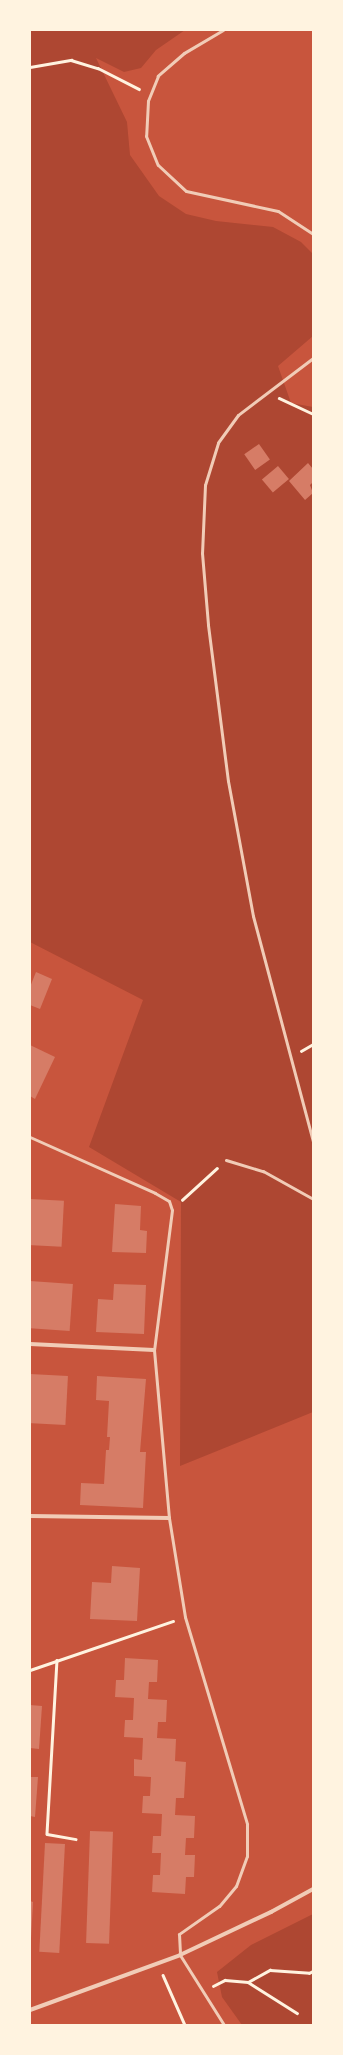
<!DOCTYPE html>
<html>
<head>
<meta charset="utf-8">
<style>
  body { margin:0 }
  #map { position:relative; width:343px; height:2055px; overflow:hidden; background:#c8553d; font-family:"PT Sans Narrow",sans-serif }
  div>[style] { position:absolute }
  .green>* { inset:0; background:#ae4732 }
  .building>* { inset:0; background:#d67c66; transform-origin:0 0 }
  .path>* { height:2.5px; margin:-1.25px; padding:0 1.25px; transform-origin:1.25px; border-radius:1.25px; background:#fff3e0 }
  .service>* { height:3px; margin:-1.5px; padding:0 1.5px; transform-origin:1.5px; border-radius:1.5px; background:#f1ccb7 }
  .minor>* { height:4px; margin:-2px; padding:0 2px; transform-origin:2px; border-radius:2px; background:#f1ccb7 }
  span { translate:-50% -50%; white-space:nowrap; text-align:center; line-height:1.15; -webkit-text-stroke:3.5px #fff3e0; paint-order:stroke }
  .frame { position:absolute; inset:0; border:31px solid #fff3e0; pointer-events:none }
</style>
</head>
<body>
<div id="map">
  <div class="green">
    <i style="clip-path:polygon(30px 30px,185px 30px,156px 50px,141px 68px,124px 72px,96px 58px,127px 122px,130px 155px,159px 196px,186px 214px,216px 221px,273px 227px,301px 242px,313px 254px,313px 336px,278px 366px,291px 403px,313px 407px,313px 1412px,180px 1466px,181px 1202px,89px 1147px,143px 1000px,30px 942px)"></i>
    <i style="clip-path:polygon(313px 1914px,313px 2025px,242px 2025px,222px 1997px,217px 1972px,251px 1945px)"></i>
  </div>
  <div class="building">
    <i style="left:259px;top:444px;width:19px;height:18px;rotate:55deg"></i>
    <i style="clip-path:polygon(308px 463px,313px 469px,313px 482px,310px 485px,313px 493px,305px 500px,289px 481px)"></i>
    <i style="left:278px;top:466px;width:17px;height:21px;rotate:50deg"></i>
    <i style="clip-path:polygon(36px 972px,52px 979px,40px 1009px,30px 1005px,30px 987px)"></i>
    <i style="clip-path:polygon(30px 1045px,55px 1057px,35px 1099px,30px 1096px)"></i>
    <i style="left:30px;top:1199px;width:34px;height:46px;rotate:3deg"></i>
    <i style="clip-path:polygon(115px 1204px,141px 1206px,140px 1230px,147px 1231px,146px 1253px,112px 1252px)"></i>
    <i style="left:30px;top:1281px;width:43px;height:47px;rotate:4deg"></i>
    <i style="clip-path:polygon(114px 1284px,146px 1285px,144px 1334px,96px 1332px,98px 1299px,113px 1300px)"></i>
    <i style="left:30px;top:1374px;width:38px;height:49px;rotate:3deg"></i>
    <i style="clip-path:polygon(97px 1376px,146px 1379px,140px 1452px,146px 1452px,143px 1508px,80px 1505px,81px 1483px,104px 1484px,106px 1450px,109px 1450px,110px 1437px,107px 1437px,109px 1401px,96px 1400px)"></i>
    <i style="clip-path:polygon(112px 1566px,140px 1568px,137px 1621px,90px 1619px,92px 1582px,111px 1583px)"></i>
    <i style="clip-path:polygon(125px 1658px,158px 1660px,157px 1682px,149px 1682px,148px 1699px,167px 1700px,166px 1722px,158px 1722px,157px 1738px,176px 1739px,175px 1761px,186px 1762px,184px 1798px,176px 1798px,175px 1815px,195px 1816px,194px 1838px,186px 1838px,185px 1855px,195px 1855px,194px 1877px,186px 1877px,185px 1894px,152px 1892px,153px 1875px,160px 1875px,161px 1853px,152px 1853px,153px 1836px,161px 1836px,162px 1814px,142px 1813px,143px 1796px,150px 1796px,151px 1777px,134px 1776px,134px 1759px,142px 1760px,143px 1738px,124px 1737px,125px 1720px,133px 1720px,134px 1698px,115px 1697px,116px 1680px,124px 1680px)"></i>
    <i style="clip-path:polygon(30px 1705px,42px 1706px,39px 1749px,30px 1748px)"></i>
    <i style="clip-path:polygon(30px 1777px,38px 1777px,35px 1817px,30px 1816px)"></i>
    <i style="left:90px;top:1831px;width:23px;height:112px;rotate:2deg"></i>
    <i style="left:45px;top:1843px;width:20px;height:109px;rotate:3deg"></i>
    <i style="clip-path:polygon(30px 1901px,33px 1902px,31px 1938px,30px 1938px)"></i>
  </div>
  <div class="path">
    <i style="left:30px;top:67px;width:42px;rotate:-9.7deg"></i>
    <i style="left:71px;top:60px;width:28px;rotate:17deg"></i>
    <i style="left:98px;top:68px;width:46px;rotate:27.1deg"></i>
    <i style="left:279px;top:398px;width:38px;rotate:25deg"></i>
    <i style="left:301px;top:1051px;width:14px;rotate:-30deg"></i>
    <i style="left:182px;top:1200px;width:47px;rotate:-42.4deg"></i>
    <i style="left:57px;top:1660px;width:174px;rotate:93.3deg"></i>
    <i style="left:47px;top:1834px;width:29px;rotate:10deg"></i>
    <i style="left:30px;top:1670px;width:151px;rotate:-18.9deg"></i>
    <i style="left:163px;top:1975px;width:55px;rotate:66.3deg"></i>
    <i style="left:248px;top:1982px;width:58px;rotate:32.3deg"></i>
    <i style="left:213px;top:1986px;width:13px;rotate:-27deg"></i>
    <i style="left:225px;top:1980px;width:23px;rotate:5deg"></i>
    <i style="left:248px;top:1982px;width:25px;rotate:-29deg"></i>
    <i style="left:270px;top:1970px;width:39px;rotate:4deg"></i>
    <i style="left:309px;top:1973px;width:4px;rotate:-27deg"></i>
  </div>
  <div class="service">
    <i style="left:223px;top:30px;width:45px;rotate:149.5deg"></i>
    <i style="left:184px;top:53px;width:35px;rotate:139deg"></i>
    <i style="left:158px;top:76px;width:27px;rotate:112deg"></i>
    <i style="left:148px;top:101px;width:35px;rotate:93deg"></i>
    <i style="left:146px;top:136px;width:31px;rotate:68deg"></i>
    <i style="left:158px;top:165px;width:38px;rotate:43deg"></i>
    <i style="left:186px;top:191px;width:94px;rotate:12.3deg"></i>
    <i style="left:278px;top:211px;width:42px;rotate:33.3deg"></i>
    <i style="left:313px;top:358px;width:94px;rotate:142.8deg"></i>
    <i style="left:238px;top:415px;width:34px;rotate:126deg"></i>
    <i style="left:218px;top:443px;width:44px;rotate:107.2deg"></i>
    <i style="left:205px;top:485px;width:68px;rotate:92.5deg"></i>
    <i style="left:202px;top:553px;width:72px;rotate:85.2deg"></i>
    <i style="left:208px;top:625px;width:157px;rotate:82.7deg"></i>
    <i style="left:228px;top:781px;width:137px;rotate:79.5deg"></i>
    <i style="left:253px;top:916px;width:234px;rotate:75.1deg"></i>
    <i style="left:30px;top:1137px;width:137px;rotate:24.1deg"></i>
    <i style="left:155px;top:1193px;width:16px;rotate:30deg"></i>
    <i style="left:169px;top:1201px;width:9px;rotate:72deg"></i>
    <i style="left:172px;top:1210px;width:141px;rotate:97.3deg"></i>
    <i style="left:154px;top:1350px;width:169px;rotate:84.9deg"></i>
    <i style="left:169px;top:1518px;width:100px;rotate:80.8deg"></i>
    <i style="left:185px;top:1617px;width:216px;rotate:73.3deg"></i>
    <i style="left:247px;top:1824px;width:32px;rotate:90deg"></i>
    <i style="left:247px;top:1856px;width:32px;rotate:110deg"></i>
    <i style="left:236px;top:1886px;width:26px;rotate:130deg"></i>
    <i style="left:219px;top:1906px;width:49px;rotate:145deg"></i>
    <i style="left:179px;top:1934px;width:21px;rotate:87deg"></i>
    <i style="left:180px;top:1955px;width:83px;rotate:57.8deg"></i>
    <i style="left:226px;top:1160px;width:39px;rotate:17deg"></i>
    <i style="left:263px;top:1171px;width:57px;rotate:29.2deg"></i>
  </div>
  <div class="minor">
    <i style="left:30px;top:1344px;width:124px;rotate:2.8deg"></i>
    <i style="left:30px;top:1516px;width:139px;rotate:0.8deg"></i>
    <i style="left:30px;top:2010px;width:160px;rotate:-20.1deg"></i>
    <i style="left:180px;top:1955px;width:101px;rotate:-25.3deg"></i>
    <i style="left:271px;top:1912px;width:48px;rotate:-28.7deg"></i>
  </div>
  <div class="frame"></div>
</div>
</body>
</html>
